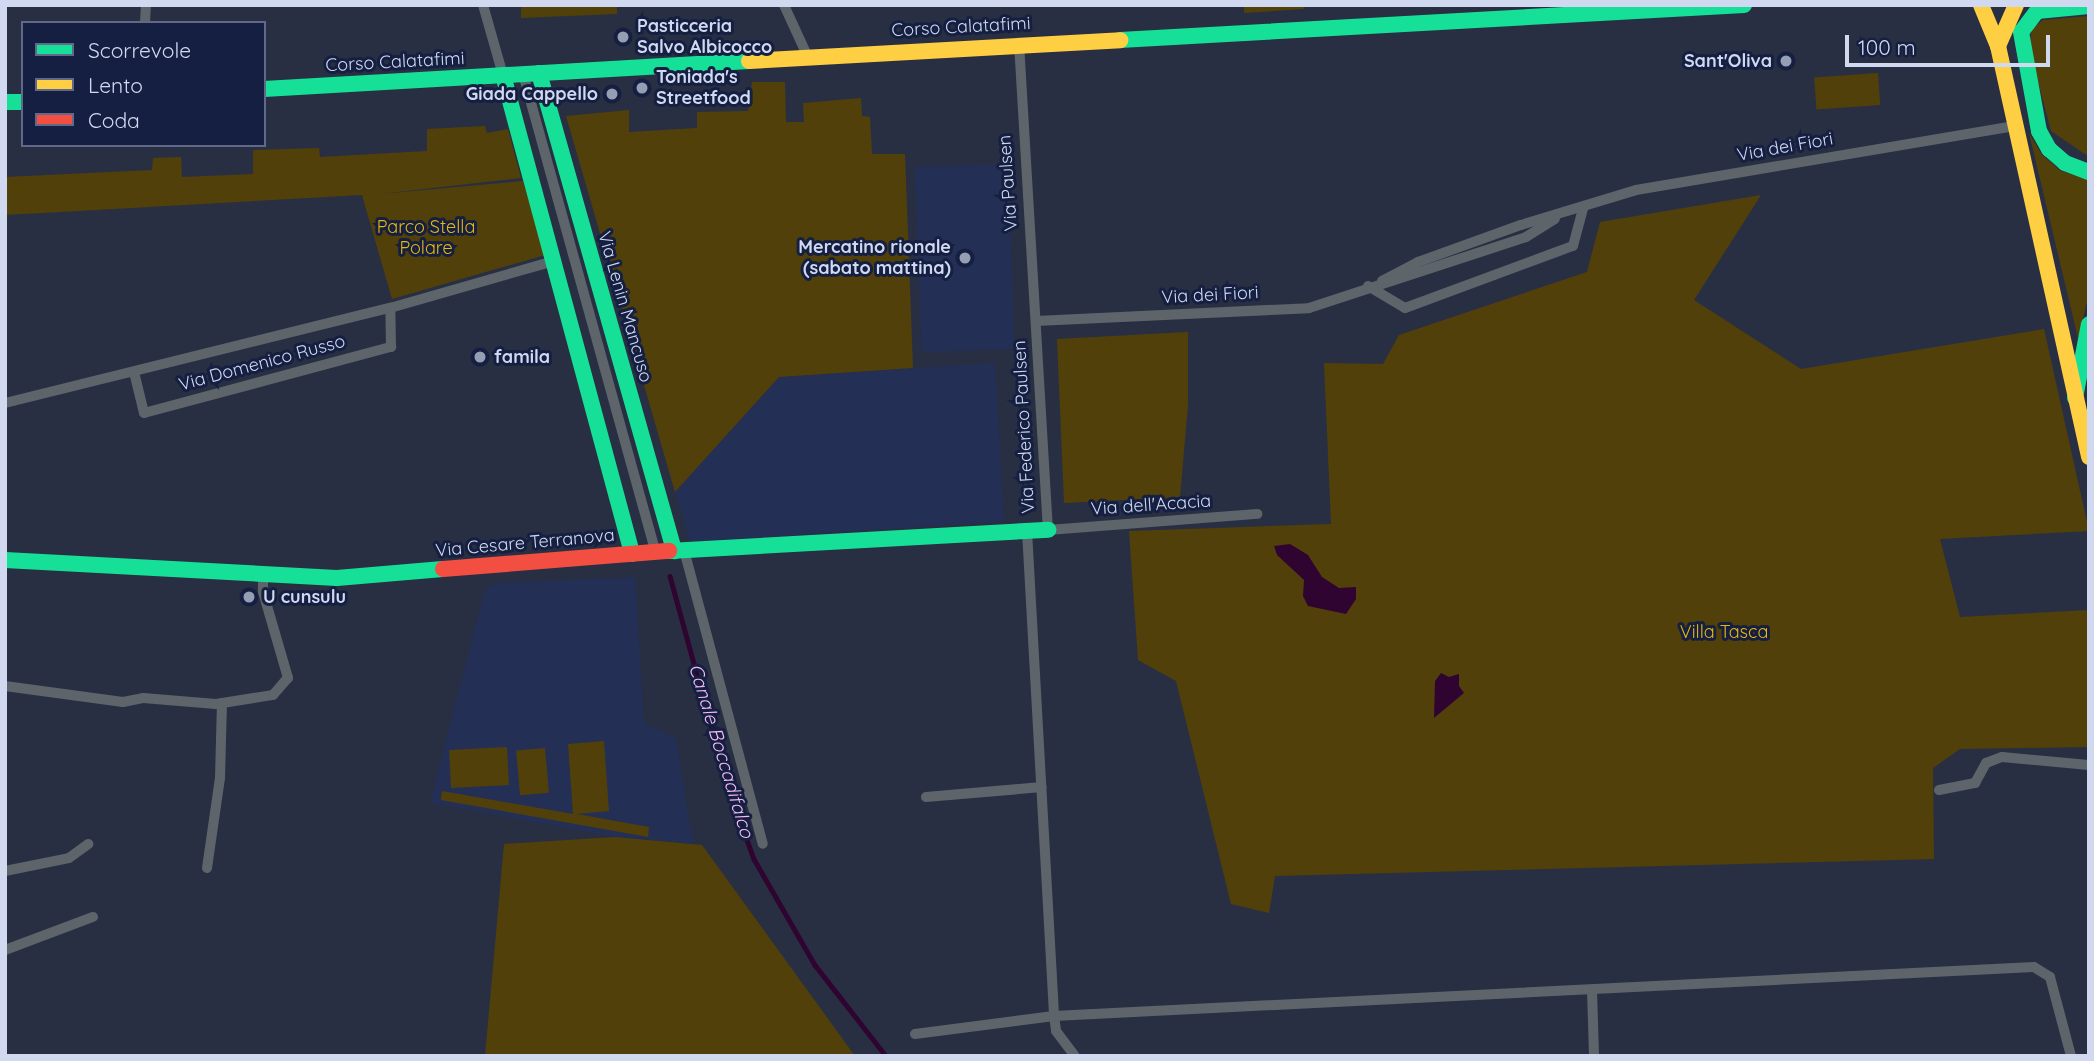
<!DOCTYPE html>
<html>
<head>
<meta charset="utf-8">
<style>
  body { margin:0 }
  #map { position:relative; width:2094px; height:1061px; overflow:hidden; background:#282f42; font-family:Quicksand,sans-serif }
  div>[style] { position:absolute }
  .built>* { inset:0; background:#232f55; transform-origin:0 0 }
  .green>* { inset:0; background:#52400a; transform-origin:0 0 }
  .water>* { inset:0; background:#2f0431 }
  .stream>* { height:4.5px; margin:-2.25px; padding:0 2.25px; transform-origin:2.25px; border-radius:2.25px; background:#2f0431 }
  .street>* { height:10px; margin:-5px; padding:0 5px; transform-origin:5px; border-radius:5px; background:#5d656a }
  .fast>* { height:16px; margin:-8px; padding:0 8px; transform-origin:8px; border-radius:8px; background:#16e098 }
  .slow>* { height:16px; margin:-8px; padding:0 8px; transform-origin:8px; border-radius:8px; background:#ffcf43 }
  .jam>* { height:16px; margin:-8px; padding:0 8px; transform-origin:8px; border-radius:8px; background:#f24e42 }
  .dots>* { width:19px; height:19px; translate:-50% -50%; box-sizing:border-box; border:4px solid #151f41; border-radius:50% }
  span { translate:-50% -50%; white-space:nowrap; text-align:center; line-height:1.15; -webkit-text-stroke:6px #151f41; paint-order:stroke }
  .poi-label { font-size:18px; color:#d0d9f0; font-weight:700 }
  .left { translate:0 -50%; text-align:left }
  .right { translate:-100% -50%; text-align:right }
  .street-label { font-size:18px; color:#d0d9f0 }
  .park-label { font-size:18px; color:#e8b70e }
  .water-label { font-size:19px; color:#f6bbf1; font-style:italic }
  .frame { position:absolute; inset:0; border:7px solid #d0d9f0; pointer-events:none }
  .legend { position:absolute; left:21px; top:21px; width:245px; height:126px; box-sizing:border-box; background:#151f41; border:2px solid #606987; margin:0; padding:9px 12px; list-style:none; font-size:21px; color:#d0d9f0 }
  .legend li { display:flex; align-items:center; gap:14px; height:35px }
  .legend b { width:35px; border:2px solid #606987 }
  .scale { position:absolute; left:1845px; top:35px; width:205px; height:32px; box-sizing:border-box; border:4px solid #d0d9f0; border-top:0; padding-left:9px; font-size:21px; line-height:24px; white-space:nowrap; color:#d0d9f0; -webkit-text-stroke:5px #151f41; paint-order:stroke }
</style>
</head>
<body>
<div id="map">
  <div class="built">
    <i style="left:1008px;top:164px;width:185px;height:93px;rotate:88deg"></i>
    <i style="clip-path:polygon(995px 363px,1004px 521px,690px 542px,675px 492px,779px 377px)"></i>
    <i style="clip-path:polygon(635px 577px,644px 723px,676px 738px,693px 844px,615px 837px,430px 803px,485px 589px,501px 583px)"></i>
  </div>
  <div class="green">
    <i style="clip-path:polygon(521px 5px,617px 5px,617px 14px,521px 18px)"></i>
    <i style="clip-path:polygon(1244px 5px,1304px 5px,1304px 9px,1244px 13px)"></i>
    <i style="clip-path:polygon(2089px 16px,2089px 157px,2051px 131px,2029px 47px,2032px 29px,2043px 20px)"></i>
    <i style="left:1878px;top:73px;width:32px;height:64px;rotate:86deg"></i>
    <i style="clip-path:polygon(752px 82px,785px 82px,786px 122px,804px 122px,803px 103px,861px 98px,862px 116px,870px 117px,872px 154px,905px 154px,913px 368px,779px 377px,675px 492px,566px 116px,629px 110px,629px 132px,697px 128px,697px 112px,748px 111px)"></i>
    <i style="clip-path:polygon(485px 126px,487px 133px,508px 129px,521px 178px,380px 194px,523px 181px,545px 255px,392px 299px,362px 195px,6px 215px,5px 177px,152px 170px,153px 158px,181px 157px,182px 177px,253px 174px,253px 150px,319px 148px,320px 157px,427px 151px,427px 129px)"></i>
    <i style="clip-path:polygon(2029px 133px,2042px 155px,2061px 171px,2089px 180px,2089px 294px,2078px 338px)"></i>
    <i style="clip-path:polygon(1761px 195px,1694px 300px,1801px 369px,2044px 329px,2089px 531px,1940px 539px,1960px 617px,2089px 610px,2089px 747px,1960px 749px,1933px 768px,1934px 859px,1275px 876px,1269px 913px,1231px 904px,1176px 681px,1138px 660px,1129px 531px,1331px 524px,1324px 363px,1383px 364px,1399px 335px,1587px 272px,1600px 222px)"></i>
    <i style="clip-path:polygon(1188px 332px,1188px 405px,1180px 497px,1064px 503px,1057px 339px)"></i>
    <i style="clip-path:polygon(604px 741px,609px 811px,577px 814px,649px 827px,648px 837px,441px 800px,442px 791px,573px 814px,568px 744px)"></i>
    <i style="left:507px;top:747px;width:38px;height:58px;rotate:87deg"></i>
    <i style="left:545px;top:748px;width:45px;height:29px;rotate:85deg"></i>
    <i style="clip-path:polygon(615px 837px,702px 845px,855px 1056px,485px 1056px,504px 844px)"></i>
  </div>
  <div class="water">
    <i style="clip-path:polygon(1290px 544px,1308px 555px,1322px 577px,1339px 588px,1356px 587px,1356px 599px,1346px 614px,1308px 606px,1303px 596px,1304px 580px,1277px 555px,1274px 546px)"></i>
    <i style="clip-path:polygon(1441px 673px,1449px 677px,1459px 674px,1459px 686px,1464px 693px,1434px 718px,1435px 681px)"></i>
  </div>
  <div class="stream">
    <i style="left:670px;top:576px;width:220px;rotate:74.7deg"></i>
    <i style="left:728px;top:788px;width:76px;rotate:69.9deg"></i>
    <i style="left:754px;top:859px;width:122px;rotate:60.1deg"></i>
    <i style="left:815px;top:965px;width:115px;rotate:52deg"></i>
  </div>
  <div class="street">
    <i style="left:483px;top:5px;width:73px;rotate:74.1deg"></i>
    <i style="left:784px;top:5px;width:55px;rotate:65.3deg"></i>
    <i style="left:145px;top:23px;width:18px;rotate:-87deg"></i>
    <i style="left:1019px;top:43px;width:488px;rotate:86.6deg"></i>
    <i style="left:1048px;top:530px;width:210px;rotate:-4.4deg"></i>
    <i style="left:523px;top:74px;width:496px;rotate:74.5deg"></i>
    <i style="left:1382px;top:281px;width:41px;rotate:-27.8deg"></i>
    <i style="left:1418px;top:262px;width:109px;rotate:-19.8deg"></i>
    <i style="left:1521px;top:225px;width:120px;rotate:-16.9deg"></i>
    <i style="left:1636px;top:190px;width:384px;rotate:-9.6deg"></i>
    <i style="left:1368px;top:286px;width:43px;rotate:30.7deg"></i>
    <i style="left:1405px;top:308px;width:179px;rotate:-20.3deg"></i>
    <i style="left:1573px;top:246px;width:38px;rotate:-75deg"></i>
    <i style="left:1036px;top:321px;width:273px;rotate:-2.7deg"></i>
    <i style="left:1309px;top:308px;width:228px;rotate:-18.1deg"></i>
    <i style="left:1526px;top:237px;width:34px;rotate:-32deg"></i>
    <i style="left:134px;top:372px;width:42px;rotate:76.3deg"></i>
    <i style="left:144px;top:413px;width:256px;rotate:-15deg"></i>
    <i style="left:391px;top:347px;width:39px;rotate:-91deg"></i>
    <i style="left:5px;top:403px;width:397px;rotate:-13.9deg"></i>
    <i style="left:390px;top:308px;width:171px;rotate:-16deg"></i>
    <i style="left:1027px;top:531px;width:486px;rotate:86.8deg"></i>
    <i style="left:1054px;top:1016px;width:15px;rotate:82deg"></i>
    <i style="left:1056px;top:1031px;width:31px;rotate:53deg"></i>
    <i style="left:684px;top:550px;width:304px;rotate:75deg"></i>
    <i style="left:5px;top:686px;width:119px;rotate:7.7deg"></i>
    <i style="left:123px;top:702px;width:20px;rotate:-11deg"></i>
    <i style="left:143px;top:698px;width:73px;rotate:4.7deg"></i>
    <i style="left:216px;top:704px;width:58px;rotate:-9deg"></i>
    <i style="left:273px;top:695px;width:23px;rotate:-49deg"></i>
    <i style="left:288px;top:678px;width:90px;rotate:-106.2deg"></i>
    <i style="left:263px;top:592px;width:18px;rotate:-90deg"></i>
    <i style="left:1939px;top:790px;width:37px;rotate:-11deg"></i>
    <i style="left:1975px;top:783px;width:23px;rotate:-61deg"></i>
    <i style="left:1986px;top:763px;width:17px;rotate:-21deg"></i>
    <i style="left:2002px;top:757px;width:87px;rotate:5.3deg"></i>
    <i style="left:926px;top:797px;width:116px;rotate:-4.9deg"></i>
    <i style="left:207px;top:868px;width:91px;rotate:-81.8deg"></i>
    <i style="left:220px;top:778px;width:75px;rotate:-88.5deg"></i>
    <i style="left:5px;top:871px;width:65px;rotate:-11.5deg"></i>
    <i style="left:69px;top:858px;width:24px;rotate:-36deg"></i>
    <i style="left:5px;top:950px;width:94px;rotate:-20.6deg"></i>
    <i style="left:1592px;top:991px;width:65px;rotate:88.2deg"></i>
    <i style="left:915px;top:1034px;width:140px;rotate:-7.4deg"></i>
    <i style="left:1054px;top:1016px;width:981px;rotate:-2.86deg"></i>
    <i style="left:2034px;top:967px;width:19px;rotate:32deg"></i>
    <i style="left:2050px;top:977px;width:82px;rotate:75.1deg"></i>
  </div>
  <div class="fast">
    <i style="left:2089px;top:6px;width:52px;rotate:174.5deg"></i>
    <i style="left:2037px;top:11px;width:26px;rotate:127deg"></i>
    <i style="left:2021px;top:32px;width:101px;rotate:79.7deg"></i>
    <i style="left:2039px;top:131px;width:21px;rotate:61deg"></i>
    <i style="left:2049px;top:149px;width:21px;rotate:41deg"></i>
    <i style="left:2065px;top:163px;width:26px;rotate:21deg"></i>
    <i style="left:1120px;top:40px;width:625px;rotate:-3.21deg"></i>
    <i style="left:539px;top:73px;width:497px;rotate:74.2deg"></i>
    <i style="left:503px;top:75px;width:496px;rotate:74.9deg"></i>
    <i style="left:264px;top:89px;width:486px;rotate:-3.3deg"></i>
    <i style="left:5px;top:102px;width:18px"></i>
    <i style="left:2075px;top:398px;width:75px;rotate:-79.3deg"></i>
    <i style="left:669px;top:551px;width:380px;rotate:-3.2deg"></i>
    <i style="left:5px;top:560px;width:332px;rotate:3.1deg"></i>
    <i style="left:337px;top:578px;width:106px;rotate:-4.9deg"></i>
  </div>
  <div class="slow">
    <i style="left:1981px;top:5px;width:44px;rotate:67.5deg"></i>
    <i style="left:1998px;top:46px;width:421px;rotate:77.5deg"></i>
    <i style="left:1998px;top:46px;width:45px;rotate:-66.3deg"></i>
    <i style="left:749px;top:61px;width:372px;rotate:-3.2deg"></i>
  </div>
  <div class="jam">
    <i style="left:443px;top:569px;width:227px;rotate:-4.6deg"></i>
  </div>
  <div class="dots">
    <i style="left:623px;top:37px;background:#959eb3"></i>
    <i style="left:1786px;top:61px;background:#959eb3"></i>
    <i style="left:642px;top:88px;background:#959eb3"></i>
    <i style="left:612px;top:94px;background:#959eb3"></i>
    <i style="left:965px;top:258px;background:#959eb3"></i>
    <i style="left:480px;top:357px;background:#959eb3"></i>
    <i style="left:249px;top:597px;background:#959eb3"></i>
  </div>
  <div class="poi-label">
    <span class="left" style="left:637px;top:37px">Pasticceria<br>Salvo Albicocco</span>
    <span class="right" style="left:1772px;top:61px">Sant'Oliva</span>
    <span class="left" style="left:656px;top:88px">Toniada's<br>Streetfood</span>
    <span class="right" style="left:598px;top:94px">Giada Cappello</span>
    <span class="right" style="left:951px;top:258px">Mercatino rionale<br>(sabato mattina)</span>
    <span class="left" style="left:494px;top:357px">famila</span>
    <span class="left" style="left:263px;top:597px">U cunsulu</span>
  </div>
  <div class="street-label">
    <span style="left:961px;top:27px;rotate:-3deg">Corso Calatafimi</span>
    <span style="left:395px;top:62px;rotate:-3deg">Corso Calatafimi</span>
    <span style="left:1785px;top:147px;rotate:-10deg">Via dei Fiori</span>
    <span style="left:1008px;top:183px;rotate:-94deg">Via Paulsen</span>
    <span style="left:1210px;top:295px;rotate:-3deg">Via dei Fiori</span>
    <span style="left:625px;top:307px;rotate:74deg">Via Lenin Mancuso</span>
    <span style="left:262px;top:363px;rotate:-15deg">Via Domenico Russo</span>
    <span style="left:1024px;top:427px;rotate:-93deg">Via Federico Paulsen</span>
    <span style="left:1151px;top:505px;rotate:-4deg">Via dell'Acacia</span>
    <span style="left:525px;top:543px;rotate:-5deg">Via Cesare Terranova</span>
  </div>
  <div class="park-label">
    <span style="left:426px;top:238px">Parco Stella<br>Polare</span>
    <span style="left:1724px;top:632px">Villa Tasca</span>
  </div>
  <div class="water-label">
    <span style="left:721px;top:751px;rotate:73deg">Canale Boccadifalco</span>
  </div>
  <div class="frame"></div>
  <ul class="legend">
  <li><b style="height:9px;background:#16e098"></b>Scorrevole</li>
  <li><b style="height:9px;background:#ffcf43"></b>Lento</li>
  <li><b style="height:9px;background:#f24e42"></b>Coda</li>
  </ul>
  <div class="scale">100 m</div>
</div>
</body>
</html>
